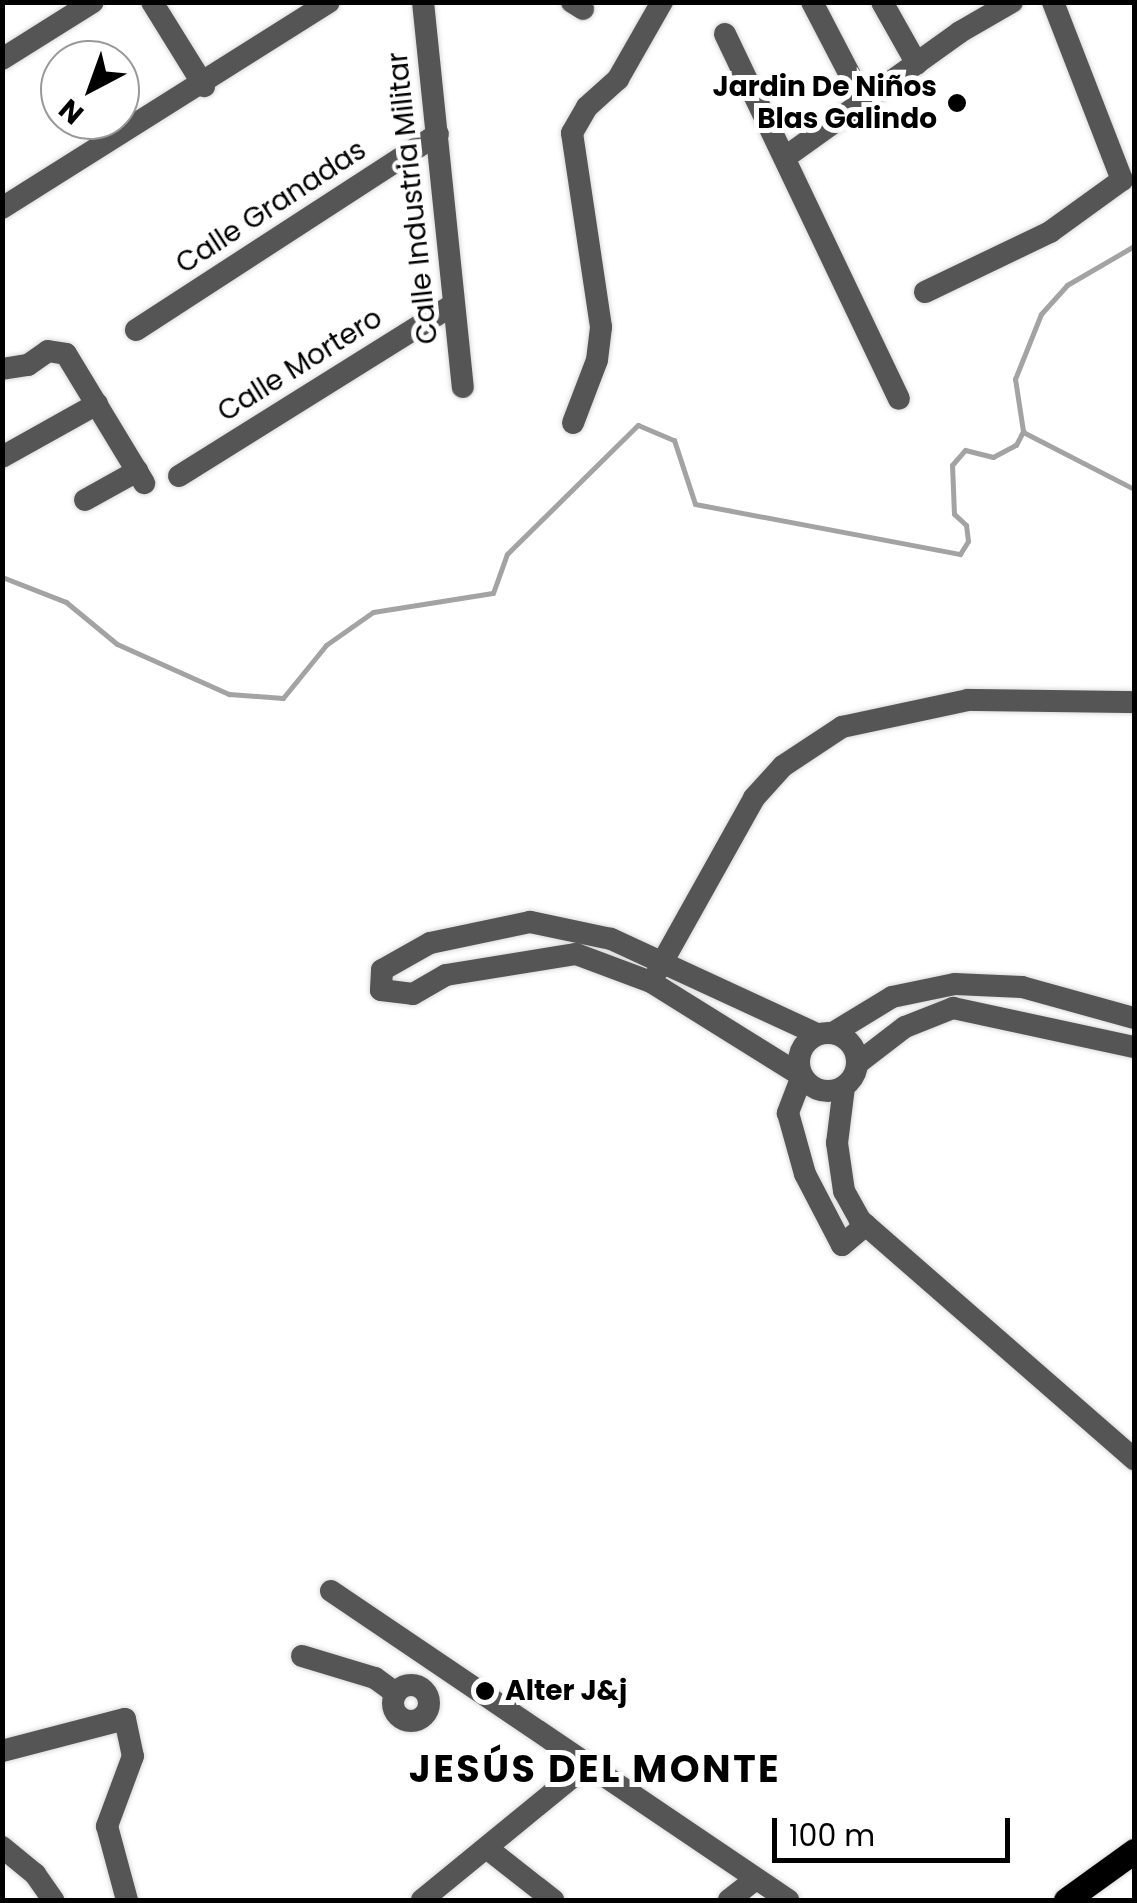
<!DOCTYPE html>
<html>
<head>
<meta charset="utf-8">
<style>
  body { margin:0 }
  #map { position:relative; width:1137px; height:1903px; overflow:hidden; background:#fff; font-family:Poppins,sans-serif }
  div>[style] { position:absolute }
  .stream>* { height:5px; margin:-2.5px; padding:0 2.5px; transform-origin:2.5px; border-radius:2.5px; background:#a3a3a3 }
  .roads { filter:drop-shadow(0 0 2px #dbdbdb) drop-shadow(0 0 2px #dbdbdb) }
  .minor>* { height:22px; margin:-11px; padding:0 11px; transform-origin:11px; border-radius:11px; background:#555 }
  .minor>.ring { margin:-11px; padding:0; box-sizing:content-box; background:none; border:22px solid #555; border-radius:50% }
  .major>* { height:25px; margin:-12.5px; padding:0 12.5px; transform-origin:12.5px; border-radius:12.5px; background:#000 }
  .dots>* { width:28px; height:28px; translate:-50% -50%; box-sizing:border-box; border:5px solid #fff; border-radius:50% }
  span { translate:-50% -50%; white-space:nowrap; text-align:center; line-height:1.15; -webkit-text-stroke:10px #fff; paint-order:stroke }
  .poi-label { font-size:28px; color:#000; font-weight:700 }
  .right { translate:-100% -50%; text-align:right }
  .left { translate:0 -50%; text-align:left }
  .street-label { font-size:28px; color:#000 }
  .district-label { font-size:38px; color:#000; font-weight:700; letter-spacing:2.5px }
  .frame { position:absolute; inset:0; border:5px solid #000; pointer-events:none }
  .north { position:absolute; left:40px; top:40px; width:100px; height:100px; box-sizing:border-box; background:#fff; border:2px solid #999; border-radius:50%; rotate:221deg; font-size:28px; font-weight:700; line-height:40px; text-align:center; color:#000 }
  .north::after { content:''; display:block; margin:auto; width:35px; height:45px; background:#000; clip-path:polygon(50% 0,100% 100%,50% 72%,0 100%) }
  .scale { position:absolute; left:772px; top:1818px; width:238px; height:45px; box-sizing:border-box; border:5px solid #000; border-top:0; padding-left:12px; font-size:30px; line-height:35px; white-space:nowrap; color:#000; -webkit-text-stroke:8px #fff; paint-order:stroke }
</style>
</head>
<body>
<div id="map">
  <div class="stream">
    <i style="left:1023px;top:432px;width:125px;rotate:27.2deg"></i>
    <i style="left:2px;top:577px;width:69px;rotate:21.3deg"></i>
    <i style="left:66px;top:602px;width:66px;rotate:39.5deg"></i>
    <i style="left:117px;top:644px;width:123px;rotate:24.1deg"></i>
    <i style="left:229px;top:694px;width:54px;rotate:4.2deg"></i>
    <i style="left:283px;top:698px;width:68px;rotate:-50.9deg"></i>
    <i style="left:326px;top:645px;width:57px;rotate:-35.1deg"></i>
    <i style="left:373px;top:612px;width:121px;rotate:-9deg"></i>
    <i style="left:493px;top:593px;width:41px;rotate:-70.3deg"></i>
    <i style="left:507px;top:554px;width:184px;rotate:-44.6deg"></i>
    <i style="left:638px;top:425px;width:39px;rotate:23deg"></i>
    <i style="left:674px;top:440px;width:67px;rotate:71.8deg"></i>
    <i style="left:695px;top:504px;width:270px;rotate:10.7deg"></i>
    <i style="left:960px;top:554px;width:15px;rotate:-58deg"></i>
    <i style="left:968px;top:541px;width:16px;rotate:-97deg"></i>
    <i style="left:966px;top:525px;width:16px;rotate:-137deg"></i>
    <i style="left:954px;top:514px;width:49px;rotate:-92.3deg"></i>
    <i style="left:952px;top:465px;width:20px;rotate:-49deg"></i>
    <i style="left:965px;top:450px;width:29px;rotate:14deg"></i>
    <i style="left:993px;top:457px;width:26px;rotate:-28deg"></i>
    <i style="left:1016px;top:445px;width:16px;rotate:-63deg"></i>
    <i style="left:1023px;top:431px;width:53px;rotate:-98.7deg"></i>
    <i style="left:1015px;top:379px;width:70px;rotate:-68.2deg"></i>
    <i style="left:1041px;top:314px;width:39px;rotate:-48deg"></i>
    <i style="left:1067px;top:285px;width:78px;rotate:-30.2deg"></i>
  </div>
  <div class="roads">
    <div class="minor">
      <i style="left:152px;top:2px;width:99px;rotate:58.2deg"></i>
      <i style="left:423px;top:2px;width:387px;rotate:84.1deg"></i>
      <i style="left:572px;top:2px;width:13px;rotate:32deg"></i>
      <i style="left:812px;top:2px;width:113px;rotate:62.5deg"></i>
      <i style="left:882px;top:2px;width:71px;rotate:60.6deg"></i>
      <i style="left:725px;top:34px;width:404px;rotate:64.5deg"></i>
      <i style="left:2px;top:59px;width:107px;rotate:-32.1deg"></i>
      <i style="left:787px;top:156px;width:213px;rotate:-35.6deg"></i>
      <i style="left:960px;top:32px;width:60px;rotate:-30deg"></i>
      <i style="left:2px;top:208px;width:386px;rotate:-32.2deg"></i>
      <i style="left:925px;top:292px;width:139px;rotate:-25.6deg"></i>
      <i style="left:1050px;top:232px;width:89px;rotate:-35.8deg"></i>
      <i style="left:1122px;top:180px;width:191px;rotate:-111.2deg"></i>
      <i style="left:136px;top:330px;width:360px;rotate:-33deg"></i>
      <i style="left:2px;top:369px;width:26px;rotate:-9deg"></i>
      <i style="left:28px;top:365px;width:24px;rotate:-35deg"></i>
      <i style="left:48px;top:351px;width:18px;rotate:9deg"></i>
      <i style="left:66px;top:354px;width:151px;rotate:58.8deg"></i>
      <i style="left:573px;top:423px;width:67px;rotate:-69.1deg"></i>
      <i style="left:597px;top:360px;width:33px;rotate:-83deg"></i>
      <i style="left:601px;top:327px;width:196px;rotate:-98.5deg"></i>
      <i style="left:572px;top:133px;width:30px;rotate:-60deg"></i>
      <i style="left:587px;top:107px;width:42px;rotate:-42.1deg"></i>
      <i style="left:618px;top:79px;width:89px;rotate:-60.3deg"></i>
      <i style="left:2px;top:457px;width:109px;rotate:-29.2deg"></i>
      <i style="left:179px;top:476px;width:323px;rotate:-32deg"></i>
      <i style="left:85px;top:500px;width:60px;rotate:-29.1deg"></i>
      <i style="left:658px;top:970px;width:197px;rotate:-60.8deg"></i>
      <i style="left:754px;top:798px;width:43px;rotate:-47.8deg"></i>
      <i style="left:783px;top:766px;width:71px;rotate:-33.5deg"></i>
      <i style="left:842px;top:727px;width:129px;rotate:-12.1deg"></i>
      <i style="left:968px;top:700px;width:166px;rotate:0.7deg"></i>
      <i class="ring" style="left:799px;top:1033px;width:36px;height:36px"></i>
      <i style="left:833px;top:1033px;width:69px;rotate:-31.4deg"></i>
      <i style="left:892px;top:997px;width:64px;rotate:-11.7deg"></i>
      <i style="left:955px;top:984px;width:67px;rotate:2.6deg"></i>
      <i style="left:1022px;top:987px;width:116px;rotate:15.5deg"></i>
      <i style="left:817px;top:1034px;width:227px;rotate:-155.2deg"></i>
      <i style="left:611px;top:939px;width:83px;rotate:-168.1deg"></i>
      <i style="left:530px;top:922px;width:102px;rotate:168.1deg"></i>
      <i style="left:430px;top:943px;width:55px;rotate:150.6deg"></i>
      <i style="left:382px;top:970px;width:20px;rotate:93deg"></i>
      <i style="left:381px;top:990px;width:32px;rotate:7deg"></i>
      <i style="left:413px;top:994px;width:38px;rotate:-30deg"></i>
      <i style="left:446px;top:975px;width:132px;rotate:-9.2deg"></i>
      <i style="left:576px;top:954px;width:80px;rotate:20.5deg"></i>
      <i style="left:651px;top:982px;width:178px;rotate:31.9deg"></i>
      <i style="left:802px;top:1076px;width:40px;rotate:111deg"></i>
      <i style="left:788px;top:1113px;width:63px;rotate:74.4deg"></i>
      <i style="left:805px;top:1174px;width:80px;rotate:62.5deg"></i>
      <i style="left:842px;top:1245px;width:31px;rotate:-40deg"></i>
      <i style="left:858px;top:1063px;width:59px;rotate:-37.5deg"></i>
      <i style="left:905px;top:1027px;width:52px;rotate:-21.6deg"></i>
      <i style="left:953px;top:1008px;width:185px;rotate:12.2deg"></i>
      <i style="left:844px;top:1087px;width:56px;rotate:97.1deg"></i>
      <i style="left:837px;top:1143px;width:49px;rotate:81.7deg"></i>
      <i style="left:844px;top:1191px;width:33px;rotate:61deg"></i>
      <i style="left:860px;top:1220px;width:364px;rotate:41.1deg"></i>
      <i style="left:331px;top:1591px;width:552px;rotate:34.06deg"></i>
      <i style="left:302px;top:1656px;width:76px;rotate:16.8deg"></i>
      <i style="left:375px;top:1678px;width:26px;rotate:36deg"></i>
      <i class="ring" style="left:393px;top:1685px;width:14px;height:14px"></i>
      <i style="left:2px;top:1751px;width:127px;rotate:-14.6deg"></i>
      <i style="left:125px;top:1719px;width:38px;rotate:78deg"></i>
      <i style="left:133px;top:1756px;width:75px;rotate:110.4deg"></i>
      <i style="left:107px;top:1826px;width:77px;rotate:74.9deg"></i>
      <i style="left:2px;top:1847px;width:43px;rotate:39.3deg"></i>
      <i style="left:35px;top:1874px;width:32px;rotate:55deg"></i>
      <i style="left:488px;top:1849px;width:83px;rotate:38.1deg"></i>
      <i style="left:422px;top:1900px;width:212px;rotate:-39.3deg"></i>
      <i style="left:729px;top:1900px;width:33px;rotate:-38deg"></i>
    </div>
    <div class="major">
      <i style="left:1066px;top:1900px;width:84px;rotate:-35.8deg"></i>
    </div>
  </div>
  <div class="dots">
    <i style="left:957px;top:103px;background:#000"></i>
    <i style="left:485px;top:1691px;background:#000"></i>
  </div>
  <div class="poi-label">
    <span class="right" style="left:937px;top:103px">Jardin De Niños<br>Blas Galindo</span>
    <span class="left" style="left:505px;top:1691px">Alter J&amp;j</span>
  </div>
  <div class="street-label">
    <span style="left:413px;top:198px;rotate:-96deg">Calle Industria Militar</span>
    <span style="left:271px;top:207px;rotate:-33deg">Calle Granadas</span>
    <span style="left:300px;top:365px;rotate:-32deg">Calle Mortero</span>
  </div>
  <div class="district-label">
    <span style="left:595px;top:1769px">JESÚS DEL MONTE</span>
  </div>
  <div class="frame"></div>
  <div class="north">N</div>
  <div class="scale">100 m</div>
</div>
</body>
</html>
